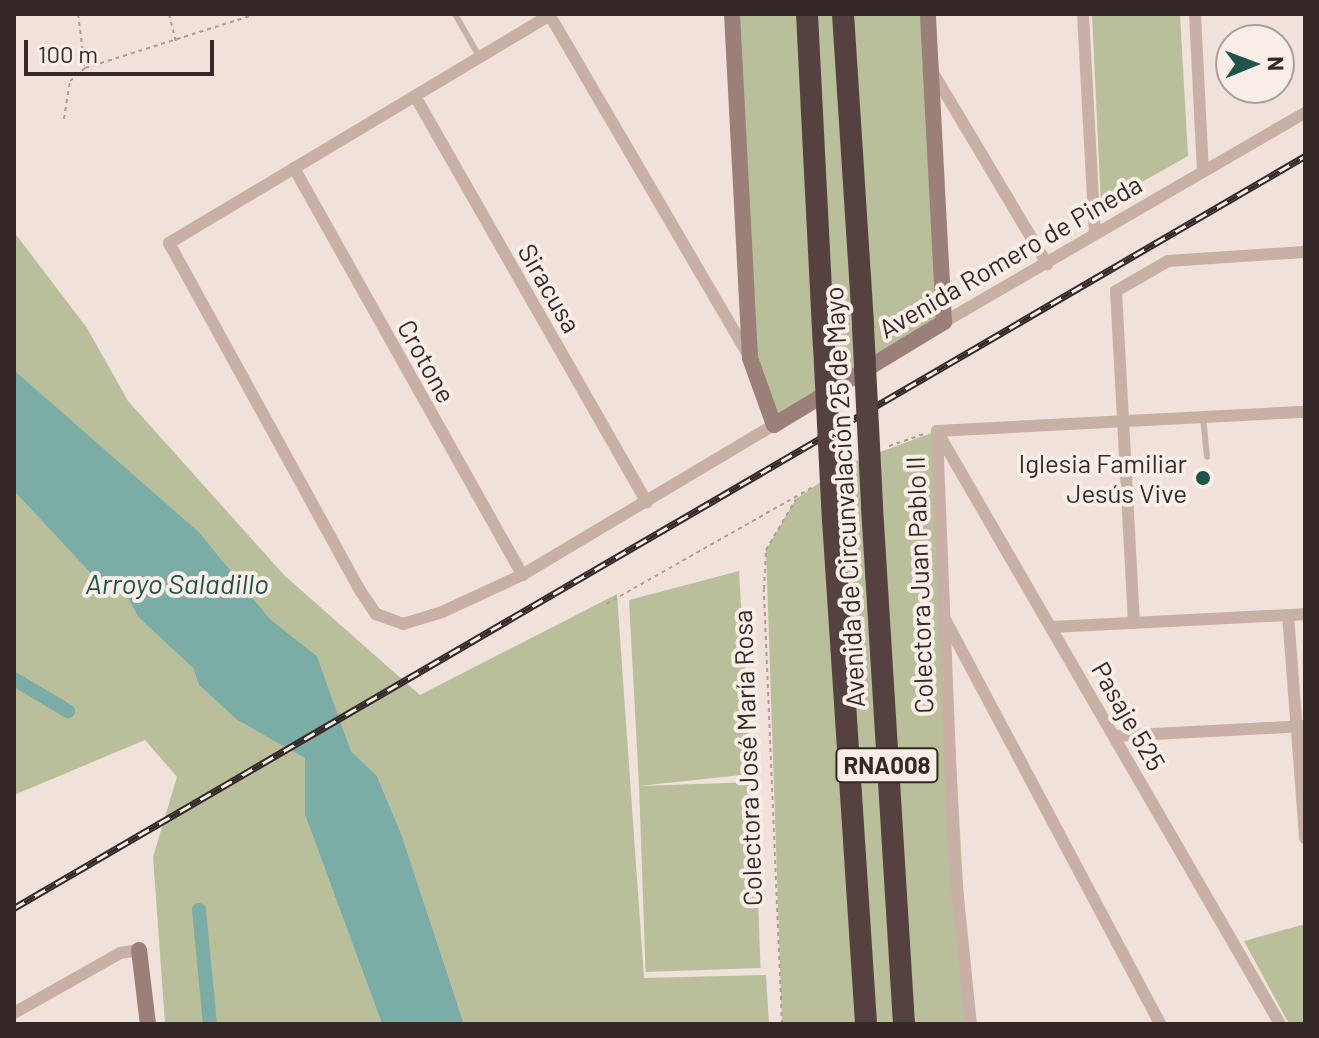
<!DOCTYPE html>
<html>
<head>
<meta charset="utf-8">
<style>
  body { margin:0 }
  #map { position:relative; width:1319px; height:1038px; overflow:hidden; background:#f0e2db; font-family:Barlow,sans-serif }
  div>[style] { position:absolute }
  .green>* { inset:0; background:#babf9b; transform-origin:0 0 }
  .water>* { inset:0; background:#7baca5 }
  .canal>* { height:14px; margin:-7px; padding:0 7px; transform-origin:7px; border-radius:7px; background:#7baca5 }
  .path>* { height:2px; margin-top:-1px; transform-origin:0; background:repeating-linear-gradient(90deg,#b49a91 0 4px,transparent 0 8px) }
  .lane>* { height:6px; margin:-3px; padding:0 3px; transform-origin:3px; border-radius:3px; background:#c8b0a7 }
  .street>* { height:12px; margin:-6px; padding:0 6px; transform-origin:6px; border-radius:6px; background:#c8b0a7 }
  .secondary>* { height:16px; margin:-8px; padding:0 8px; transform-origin:8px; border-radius:8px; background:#9b7f79 }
  .highway>* { height:22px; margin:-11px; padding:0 11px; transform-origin:11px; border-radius:11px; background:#55413f }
  .rail>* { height:7px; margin-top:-3.5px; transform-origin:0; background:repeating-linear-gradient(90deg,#f8ede7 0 12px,#352927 0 24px); box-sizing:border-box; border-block:2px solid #352927 }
  .highway-bridge>* { height:22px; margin:-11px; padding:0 11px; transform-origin:11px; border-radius:11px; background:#55413f }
  .dots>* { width:22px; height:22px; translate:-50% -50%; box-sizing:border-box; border:4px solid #f8ede7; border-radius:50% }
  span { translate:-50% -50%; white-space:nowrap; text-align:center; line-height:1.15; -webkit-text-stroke:8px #f8ede7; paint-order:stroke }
  .shield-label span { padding:2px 6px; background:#f8ede7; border:2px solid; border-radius:6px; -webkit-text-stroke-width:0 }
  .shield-label { font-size:24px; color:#352927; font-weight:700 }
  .street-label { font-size:26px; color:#352927 }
  .poi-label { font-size:26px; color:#352927 }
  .right { translate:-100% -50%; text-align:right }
  .water-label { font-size:28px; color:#1f544d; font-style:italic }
  .frame { position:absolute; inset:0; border:16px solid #352927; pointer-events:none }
  .north { position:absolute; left:1215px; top:24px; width:80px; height:80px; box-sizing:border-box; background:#f8ede7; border:2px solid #aa9f9a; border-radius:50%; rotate:89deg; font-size:22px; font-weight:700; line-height:32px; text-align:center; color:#352927 }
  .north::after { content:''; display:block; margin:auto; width:28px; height:36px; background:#1f544d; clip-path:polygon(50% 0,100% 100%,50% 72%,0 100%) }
  .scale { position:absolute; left:24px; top:40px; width:190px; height:36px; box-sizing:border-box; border:4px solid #352927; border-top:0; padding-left:10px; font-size:24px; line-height:28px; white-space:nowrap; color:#352927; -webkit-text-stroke:6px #f8ede7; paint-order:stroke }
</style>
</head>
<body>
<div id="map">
  <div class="green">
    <i style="clip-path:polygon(732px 14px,928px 14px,944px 322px,774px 425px,750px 358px)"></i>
    <i style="clip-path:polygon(1092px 14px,1180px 14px,1188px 156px,1101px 205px)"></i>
    <i style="clip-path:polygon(14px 232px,87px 328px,128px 401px,285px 576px,420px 695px,617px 594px,644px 978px,766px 975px,769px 1024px,464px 1024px,402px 836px,377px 776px,351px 751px,317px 656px,270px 619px,199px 532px,14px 370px)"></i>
    <i style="clip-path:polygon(937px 431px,971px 1024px,782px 1024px,766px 550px,796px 499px,845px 465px)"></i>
    <i style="clip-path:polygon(14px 491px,95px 578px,126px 594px,138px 617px,193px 668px,199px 685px,237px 720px,306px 758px,305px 815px,382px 1024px,165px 1024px,153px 857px,177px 777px,145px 740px,14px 795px)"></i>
    <i style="clip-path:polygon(739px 571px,751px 774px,639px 786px,629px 600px)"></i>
    <i style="left:754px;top:782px;width:186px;height:115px;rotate:88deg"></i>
    <i style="clip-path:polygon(1305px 924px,1305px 1022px,1289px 1024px,1244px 941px)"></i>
  </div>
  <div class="water">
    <i style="clip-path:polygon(14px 370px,199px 532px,270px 619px,317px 656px,351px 751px,377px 776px,402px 836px,464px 1024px,382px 1024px,305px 815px,305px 758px,237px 720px,199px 685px,193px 668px,138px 617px,126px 594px,95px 578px,14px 491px)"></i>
  </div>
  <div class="canal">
    <i style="left:14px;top:679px;width:63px;rotate:30.7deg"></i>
    <i style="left:199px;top:910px;width:115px;rotate:84.5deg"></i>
  </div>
  <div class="path">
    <i style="left:78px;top:14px;width:53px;rotate:82.5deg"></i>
    <i style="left:169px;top:14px;width:29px;rotate:76deg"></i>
    <i style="left:64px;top:119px;width:38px;rotate:-81deg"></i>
    <i style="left:70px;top:81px;width:20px;rotate:-41deg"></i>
    <i style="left:85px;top:68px;width:179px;rotate:-17.5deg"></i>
    <i style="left:889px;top:446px;width:37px;rotate:-19deg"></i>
    <i style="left:606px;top:604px;width:238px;rotate:-29.5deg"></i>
    <i style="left:782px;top:1024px;width:435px;rotate:-92.4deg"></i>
    <i style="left:764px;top:589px;width:39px;rotate:-87deg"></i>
    <i style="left:766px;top:550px;width:59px;rotate:-59.5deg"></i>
  </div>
  <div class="lane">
    <i style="left:455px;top:14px;width:48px;rotate:60.3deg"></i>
    <i style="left:1203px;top:417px;width:40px;rotate:84.3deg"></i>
  </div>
  <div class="street">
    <i style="left:549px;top:14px;width:395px;rotate:59.7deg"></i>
    <i style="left:1083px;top:14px;width:220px;rotate:86.9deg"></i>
    <i style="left:1195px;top:14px;width:157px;rotate:87.1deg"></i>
    <i style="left:550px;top:15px;width:444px;rotate:149.1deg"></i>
    <i style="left:169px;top:243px;width:398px;rotate:61.2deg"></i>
    <i style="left:361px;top:592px;width:27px;rotate:56deg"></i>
    <i style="left:376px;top:614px;width:29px;rotate:20deg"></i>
    <i style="left:403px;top:624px;width:41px;rotate:-17.1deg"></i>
    <i style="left:442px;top:612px;width:88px;rotate:-24.8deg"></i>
    <i style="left:522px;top:575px;width:293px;rotate:-30.8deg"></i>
    <i style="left:932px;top:71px;width:225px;rotate:59.2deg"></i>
    <i style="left:415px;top:96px;width:468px;rotate:60.3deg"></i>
    <i style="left:294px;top:168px;width:467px;rotate:60.7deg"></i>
    <i style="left:944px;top:322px;width:417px;rotate:-30.1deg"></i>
    <i style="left:937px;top:431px;width:685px;rotate:59.95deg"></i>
    <i style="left:937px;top:431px;width:368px;rotate:-3deg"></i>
    <i style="left:937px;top:434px;width:424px;rotate:87.7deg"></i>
    <i style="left:954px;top:858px;width:167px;rotate:84.2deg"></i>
    <i style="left:1288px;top:615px;width:224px;rotate:85.6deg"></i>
    <i style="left:946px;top:621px;width:456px;rotate:62deg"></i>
    <i style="left:1134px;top:623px;width:332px;rotate:-93.1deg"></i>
    <i style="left:1116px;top:291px;width:60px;rotate:-30deg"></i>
    <i style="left:1168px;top:261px;width:137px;rotate:-3.8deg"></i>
    <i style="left:1052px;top:627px;width:253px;rotate:-2.9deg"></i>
    <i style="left:1116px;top:736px;width:189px;rotate:-3deg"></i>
    <i style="left:14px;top:1013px;width:122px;rotate:-29.5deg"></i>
    <i style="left:120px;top:953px;width:19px;rotate:-9deg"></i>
  </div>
  <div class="secondary">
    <i style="left:732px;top:14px;width:344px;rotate:87deg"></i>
    <i style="left:750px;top:358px;width:71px;rotate:70.3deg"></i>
    <i style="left:774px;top:425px;width:199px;rotate:-31.2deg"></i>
    <i style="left:944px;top:322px;width:308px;rotate:-93deg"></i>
    <i style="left:139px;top:950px;width:75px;rotate:83.1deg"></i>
  </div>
  <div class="highway">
    <i style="left:807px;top:14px;width:331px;rotate:87.1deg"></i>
    <i style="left:843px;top:14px;width:314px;rotate:86.3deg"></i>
    <i style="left:872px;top:507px;width:518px;rotate:86.46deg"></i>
    <i style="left:833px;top:520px;width:505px;rotate:86.25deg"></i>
  </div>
  <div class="rail">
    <i style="left:14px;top:908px;width:1494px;rotate:-30.22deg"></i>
  </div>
  <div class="highway-bridge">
    <i style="left:863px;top:327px;width:180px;rotate:87.1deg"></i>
    <i style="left:824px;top:345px;width:175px;rotate:87.1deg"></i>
  </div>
  <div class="dots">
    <i style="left:1203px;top:478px;background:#1f544d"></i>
  </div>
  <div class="shield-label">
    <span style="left:887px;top:765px">RNA008</span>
  </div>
  <div class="street-label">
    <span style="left:1010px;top:256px;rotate:-30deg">Avenida Romero de Pineda</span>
    <span style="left:550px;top:288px;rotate:60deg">Siracusa</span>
    <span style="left:427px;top:361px;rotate:61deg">Crotone</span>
    <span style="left:844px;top:497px;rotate:-93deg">Avenida de Circunvalación 25 de Mayo</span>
    <span style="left:919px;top:585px;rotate:-92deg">Colectora Juan Pablo II</span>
    <span style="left:1129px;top:716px;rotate:60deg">Pasaje 525</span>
    <span style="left:747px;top:758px;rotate:-92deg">Colectora José María Rosa</span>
  </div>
  <div class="poi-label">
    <span class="right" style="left:1187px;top:478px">Iglesia Familiar<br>Jesús Vive</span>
  </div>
  <div class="water-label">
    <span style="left:177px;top:583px">Arroyo Saladillo</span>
  </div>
  <div class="frame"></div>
  <div class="north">N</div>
  <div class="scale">100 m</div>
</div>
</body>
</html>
